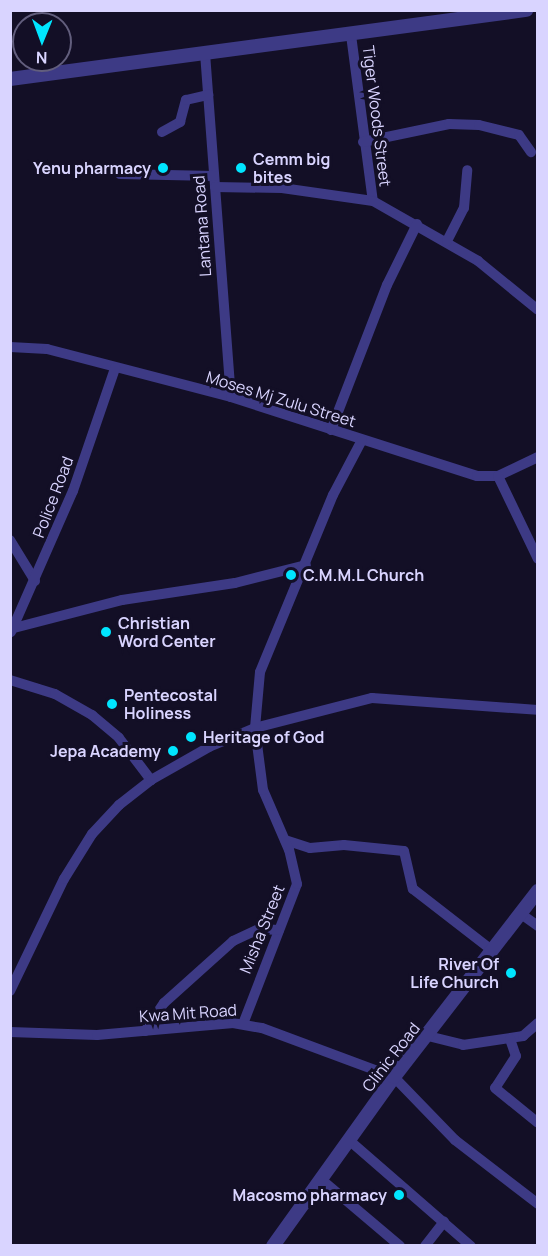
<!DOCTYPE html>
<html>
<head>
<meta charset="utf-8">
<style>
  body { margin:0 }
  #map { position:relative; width:548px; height:1256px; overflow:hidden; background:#130f26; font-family:Manrope,sans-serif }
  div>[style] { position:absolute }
  .minor>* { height:10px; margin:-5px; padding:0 5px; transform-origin:5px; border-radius:5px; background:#3d3a85 }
  .tertiary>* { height:14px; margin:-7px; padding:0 7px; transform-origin:7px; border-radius:7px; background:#3d3a85 }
  .dots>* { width:16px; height:16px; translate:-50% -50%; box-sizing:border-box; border:3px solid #130f26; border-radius:50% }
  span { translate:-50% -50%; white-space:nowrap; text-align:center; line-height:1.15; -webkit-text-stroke:6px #130f26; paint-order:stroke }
  .street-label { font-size:16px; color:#d9d4ff }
  .poi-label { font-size:16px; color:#d9d4ff; font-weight:700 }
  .left { translate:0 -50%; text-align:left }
  .right { translate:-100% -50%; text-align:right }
  .frame { position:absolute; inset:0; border:12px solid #d9d4ff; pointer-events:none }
  .north { position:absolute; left:12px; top:12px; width:60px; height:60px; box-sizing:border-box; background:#130f26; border:2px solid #625e7d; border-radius:50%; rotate:181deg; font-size:16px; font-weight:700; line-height:24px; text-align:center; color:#d9d4ff }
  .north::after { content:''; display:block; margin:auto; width:21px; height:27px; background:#00e5ff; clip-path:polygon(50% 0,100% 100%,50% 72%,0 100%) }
</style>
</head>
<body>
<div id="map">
  <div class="minor">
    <i style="left:351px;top:35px;width:167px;rotate:82.5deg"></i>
    <i style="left:205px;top:53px;width:345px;rotate:85.7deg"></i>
    <i style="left:162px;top:132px;width:21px;rotate:-29deg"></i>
    <i style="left:180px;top:122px;width:23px;rotate:-75deg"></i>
    <i style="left:186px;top:100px;width:23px;rotate:-13deg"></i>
    <i style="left:363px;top:142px;width:88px;rotate:-11.8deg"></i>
    <i style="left:449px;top:124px;width:30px;rotate:2deg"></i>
    <i style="left:479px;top:125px;width:41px;rotate:14deg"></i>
    <i style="left:519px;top:135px;width:21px;rotate:55deg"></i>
    <i style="left:120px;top:174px;width:94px;rotate:1.2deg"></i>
    <i style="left:215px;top:187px;width:67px;rotate:0.9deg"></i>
    <i style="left:282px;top:188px;width:92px;rotate:8.1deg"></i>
    <i style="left:373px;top:201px;width:121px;rotate:29.7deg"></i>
    <i style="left:478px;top:261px;width:77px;rotate:39.2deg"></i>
    <i style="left:447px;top:241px;width:37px;rotate:-63deg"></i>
    <i style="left:464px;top:208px;width:38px;rotate:-85deg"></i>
    <i style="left:10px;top:347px;width:37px;rotate:3deg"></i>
    <i style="left:47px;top:349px;width:190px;rotate:14.6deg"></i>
    <i style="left:231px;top:397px;width:258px;rotate:17.8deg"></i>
    <i style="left:477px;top:476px;width:21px"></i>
    <i style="left:498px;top:476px;width:44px;rotate:-25.4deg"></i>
    <i style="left:331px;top:430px;width:155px;rotate:-68.9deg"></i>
    <i style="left:387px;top:285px;width:68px;rotate:-63.8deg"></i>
    <i style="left:498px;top:476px;width:92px;rotate:64.3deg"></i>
    <i style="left:10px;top:540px;width:48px;rotate:58.6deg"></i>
    <i style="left:14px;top:628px;width:112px;rotate:-14.5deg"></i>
    <i style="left:122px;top:600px;width:114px;rotate:-8.6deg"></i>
    <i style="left:235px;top:583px;width:73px;rotate:-14.2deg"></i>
    <i style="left:11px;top:632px;width:154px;rotate:-66.3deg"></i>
    <i style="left:73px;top:491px;width:130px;rotate:-71.1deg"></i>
    <i style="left:10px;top:680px;width:47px;rotate:17.3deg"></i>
    <i style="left:55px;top:694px;width:43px;rotate:29.6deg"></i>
    <i style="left:92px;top:715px;width:35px;rotate:40deg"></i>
    <i style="left:119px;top:738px;width:53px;rotate:52.7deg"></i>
    <i style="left:285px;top:840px;width:26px;rotate:18deg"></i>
    <i style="left:310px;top:848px;width:34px;rotate:-5deg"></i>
    <i style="left:344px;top:845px;width:60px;rotate:5.7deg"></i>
    <i style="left:404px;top:851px;width:39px;rotate:77deg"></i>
    <i style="left:413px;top:889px;width:101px;rotate:37.8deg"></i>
    <i style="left:521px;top:914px;width:21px;rotate:35deg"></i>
    <i style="left:10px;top:991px;width:124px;rotate:-64.3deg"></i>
    <i style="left:64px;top:879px;width:53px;rotate:-58.1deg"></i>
    <i style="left:92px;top:834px;width:40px;rotate:-47deg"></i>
    <i style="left:119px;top:805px;width:41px;rotate:-38deg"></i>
    <i style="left:151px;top:780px;width:67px;rotate:-29.6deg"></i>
    <i style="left:209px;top:747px;width:50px;rotate:-22.4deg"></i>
    <i style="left:255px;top:728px;width:121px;rotate:-14.4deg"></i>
    <i style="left:372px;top:698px;width:166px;rotate:4.1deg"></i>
    <i style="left:243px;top:1024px;width:150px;rotate:-68.9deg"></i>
    <i style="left:297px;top:884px;width:35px;rotate:-103deg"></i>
    <i style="left:289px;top:850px;width:65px;rotate:-113.4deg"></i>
    <i style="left:263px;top:790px;width:63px;rotate:-97.4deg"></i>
    <i style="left:255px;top:728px;width:56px;rotate:-84.9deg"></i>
    <i style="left:260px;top:672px;width:191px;rotate:-67.6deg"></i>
    <i style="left:333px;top:495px;width:62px;rotate:-62.2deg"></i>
    <i style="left:145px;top:1031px;width:34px;rotate:-56deg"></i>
    <i style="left:164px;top:1003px;width:93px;rotate:-41.9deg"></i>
    <i style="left:233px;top:941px;width:29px;rotate:-25deg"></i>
    <i style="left:259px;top:929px;width:20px;rotate:3deg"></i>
    <i style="left:10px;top:1032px;width:87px;rotate:2deg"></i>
    <i style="left:97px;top:1035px;width:137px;rotate:-5deg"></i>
    <i style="left:233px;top:1023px;width:29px;rotate:10deg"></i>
    <i style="left:262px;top:1028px;width:141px;rotate:20.4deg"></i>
    <i style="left:394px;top:1077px;width:88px;rotate:45.9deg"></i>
    <i style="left:455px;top:1140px;width:105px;rotate:37.6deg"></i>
    <i style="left:428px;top:1036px;width:36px;rotate:14deg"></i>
    <i style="left:463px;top:1045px;width:61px;rotate:-8.5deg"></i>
    <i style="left:523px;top:1036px;width:20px;rotate:-41deg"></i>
    <i style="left:510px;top:1039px;width:18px;rotate:71deg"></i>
    <i style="left:516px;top:1056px;width:38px;rotate:123deg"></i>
    <i style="left:495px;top:1088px;width:55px;rotate:39.1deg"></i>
    <i style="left:350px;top:1141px;width:160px;rotate:41deg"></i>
    <i style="left:322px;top:1180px;width:102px;rotate:40.2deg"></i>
    <i style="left:425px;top:1246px;width:31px;rotate:-52deg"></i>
  </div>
  <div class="tertiary">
    <i style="left:10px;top:79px;width:521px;rotate:-7.62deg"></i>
    <i style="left:273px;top:1246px;width:208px;rotate:-54.4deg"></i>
    <i style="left:394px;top:1077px;width:235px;rotate:-52.3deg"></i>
  </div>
  <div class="dots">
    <i style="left:163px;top:168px;background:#00e5ff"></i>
    <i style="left:241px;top:168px;background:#00e5ff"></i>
    <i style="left:291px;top:575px;background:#00e5ff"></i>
    <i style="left:106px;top:632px;background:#00e5ff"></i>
    <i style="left:112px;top:704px;background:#00e5ff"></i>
    <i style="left:191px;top:737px;background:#00e5ff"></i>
    <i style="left:173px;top:751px;background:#00e5ff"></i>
    <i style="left:511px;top:973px;background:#00e5ff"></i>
    <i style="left:399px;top:1195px;background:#00e5ff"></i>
  </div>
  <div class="street-label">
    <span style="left:377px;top:116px;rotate:83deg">Tiger Woods Street</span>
    <span style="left:202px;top:226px;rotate:-94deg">Lantana Road</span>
    <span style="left:281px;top:399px;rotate:17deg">Moses Mj Zulu Street</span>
    <span style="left:53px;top:497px;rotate:-69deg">Police Road</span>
    <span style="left:262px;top:929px;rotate:-68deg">Misha Street</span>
    <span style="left:188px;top:1013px;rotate:-4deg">Kwa Mit Road</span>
    <span style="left:391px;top:1057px;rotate:-52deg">Clinic Road</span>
  </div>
  <div class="poi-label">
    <span class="left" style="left:253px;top:168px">Cemm big<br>bites</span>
    <span class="right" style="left:151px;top:168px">Yenu pharmacy</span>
    <span class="left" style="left:303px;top:575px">C.M.M.L Church</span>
    <span class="left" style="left:118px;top:632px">Christian<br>Word Center</span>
    <span class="left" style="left:124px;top:704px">Pentecostal<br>Holiness</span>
    <span class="left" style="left:203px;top:737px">Heritage of God</span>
    <span class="right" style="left:161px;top:751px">Jepa Academy</span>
    <span class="right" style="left:499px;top:973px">River Of<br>Life Church</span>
    <span class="right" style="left:387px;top:1195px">Macosmo pharmacy</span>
  </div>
  <div class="frame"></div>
  <div class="north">N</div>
</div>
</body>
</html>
